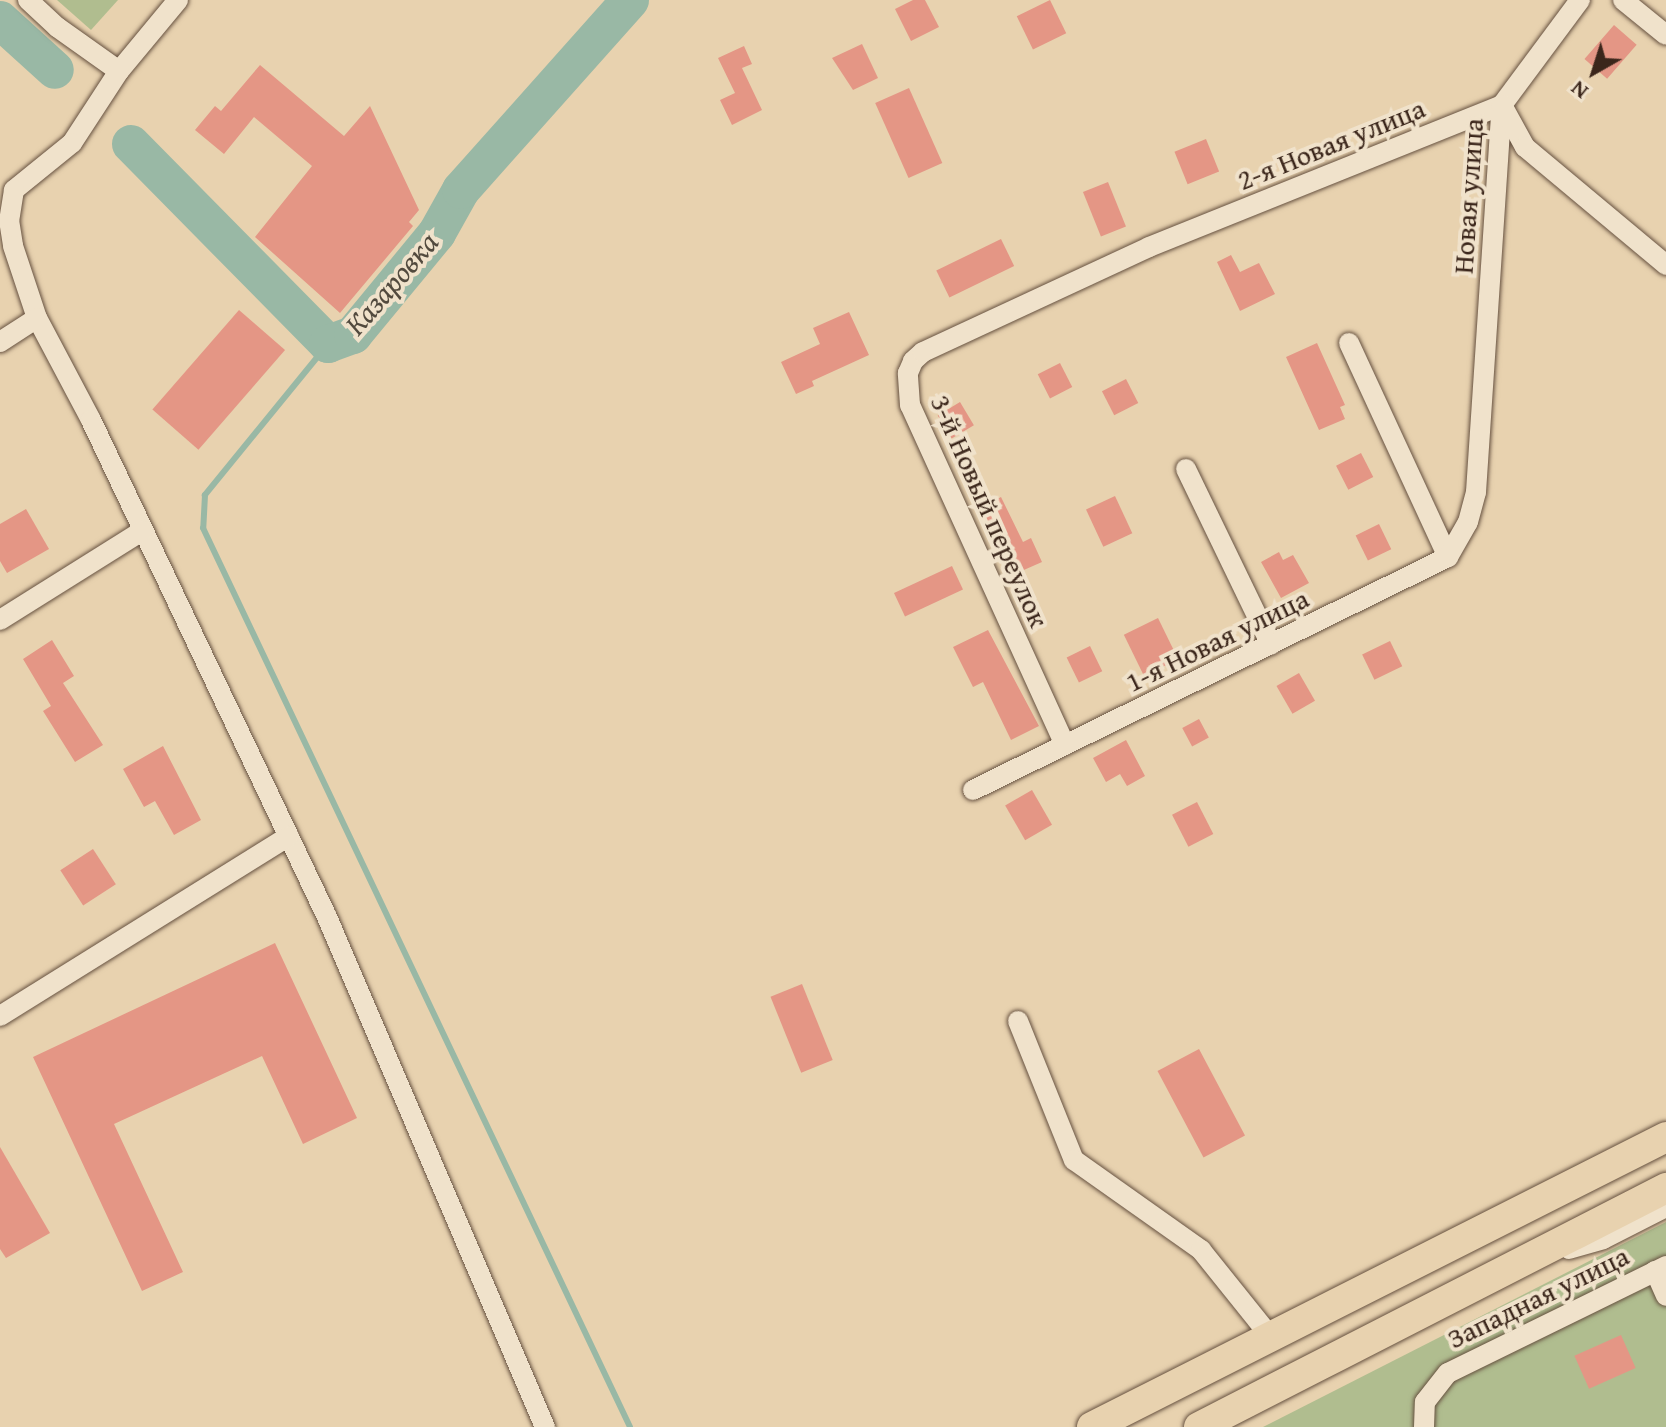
<!DOCTYPE html>
<html>
<head>
<meta charset="utf-8">
<style>
  body { margin:0 }
  #map { position:relative; width:1666px; height:1427px; overflow:hidden; background:#e8d2af; font-family:"Gentium Book Plus",serif }
  div>[style] { position:absolute }
  .green>* { inset:0; background:#b0bd8f }
  .stream>* { height:6px; margin:-3px; padding:0 3px; transform-origin:3px; border-radius:3px; background:#99b8a5 }
  .river>* { height:38px; margin:-19px; padding:0 19px; transform-origin:19px; border-radius:19px; background:#99b8a5 }
  .building>* { inset:0; background:#e49685; transform-origin:0 0 }
  .roads { filter:drop-shadow(0 0 2px #665140) drop-shadow(0 0 2px #665140) }
  .minor>* { height:20px; margin:-10px; padding:0 10px; transform-origin:10px; border-radius:10px; background:#f0e2cb }
  .highway>* { height:30px; margin:-15px; padding:0 15px; transform-origin:15px; border-radius:15px; background:#e8d2af }
  span { translate:-50% -50%; white-space:nowrap; text-align:center; line-height:1.15; -webkit-text-stroke:8px #f0e2cb; paint-order:stroke }
  .street-label { font-size:28px; color:#3b261b }
  .water-label { font-size:30px; color:#524a3e; font-style:italic }
  .north { position:absolute; left:1554px; top:32px; width:80px; height:80px; -webkit-text-stroke:6px #f0e2cb; paint-order:stroke; rotate:219deg; font-size:22px; font-weight:700; line-height:32px; text-align:center; color:#3b261b }
  .north::after { content:''; display:block; margin:auto; width:28px; height:36px; background:#3b261b; clip-path:polygon(50% 0,100% 100%,50% 72%,0 100%) }
</style>
</head>
<body>
<div id="map">
  <div class="green">
    <i style="clip-path:polygon(57px 0,118px 0,91px 30px)"></i>
    <i style="clip-path:polygon(1666px 1222px,1666px 1427px,1263px 1427px)"></i>
  </div>
  <div class="stream">
    <i style="left:328px;top:344px;width:195px;rotate:129.2deg"></i>
    <i style="left:205px;top:495px;width:33px;rotate:93deg"></i>
    <i style="left:203px;top:528px;width:995px;rotate:64.59deg"></i>
  </div>
  <div class="river">
    <i style="left:0;top:20px;width:74px;rotate:42.3deg"></i>
    <i style="left:131px;top:144px;width:281px;rotate:45.4deg"></i>
    <i style="left:328px;top:344px;width:27px;rotate:-20deg"></i>
    <i style="left:353px;top:335px;width:132px;rotate:-50.5deg"></i>
    <i style="left:437px;top:233px;width:49px;rotate:-60.8deg"></i>
    <i style="left:461px;top:190px;width:254px;rotate:-48.3deg"></i>
  </div>
  <div class="building">
    <i style="clip-path:polygon(913px 0,925px 0,939px 27px,911px 41px,895px 9px)"></i>
    <i style="left:1050px;top:0;width:37px;height:37px;rotate:64deg"></i>
    <i style="left:1614px;top:25px;width:30px;height:45px;rotate:41deg"></i>
    <i style="clip-path:polygon(862px 44px,878px 78px,853px 90px,832px 58px)"></i>
    <i style="clip-path:polygon(744px 46px,752px 64px,742px 68px,762px 110px,732px 125px,720px 100px,735px 93px,718px 58px)"></i>
    <i style="clip-path:polygon(260px 65px,344px 136px,370px 106px,419px 210px,409px 222px,413px 226px,340px 313px,255px 237px,312px 166px,254px 117px,224px 154px,195px 130px,215px 106px,221px 111px)"></i>
    <i style="left:909px;top:88px;width:82px;height:37px;rotate:66deg"></i>
    <i style="left:1206px;top:139px;width:35px;height:34px;rotate:68deg"></i>
    <i style="left:1108px;top:182px;width:48px;height:27px;rotate:68deg"></i>
    <i style="left:1001px;top:239px;width:30px;height:72px;rotate:64deg"></i>
    <i style="clip-path:polygon(1231px 255px,1240px 272px,1259px 263px,1275px 294px,1240px 311px,1217px 262px)"></i>
    <i style="left:239px;top:310px;width:61px;height:132px;rotate:41deg"></i>
    <i style="clip-path:polygon(849px 312px,869px 355px,812px 381px,814px 386px,796px 394px,781px 362px,820px 344px,813px 328px)"></i>
    <i style="clip-path:polygon(1317px 343px,1345px 405px,1340px 407px,1345px 419px,1319px 430px,1286px 357px)"></i>
    <i style="left:1060px;top:363px;width:27px;height:25px;rotate:63deg"></i>
    <i style="left:1126px;top:379px;width:27px;height:27px;rotate:63deg"></i>
    <i style="left:960px;top:402px;width:27px;height:26px;rotate:59deg"></i>
    <i style="left:1361px;top:453px;width:27px;height:28px;rotate:63deg"></i>
    <i style="left:1115px;top:496px;width:41px;height:32px;rotate:65deg"></i>
    <i style="clip-path:polygon(1001px 497px,1023px 542px,1031px 538px,1042px 562px,1017px 573px,998px 531px,992px 534px,979px 508px)"></i>
    <i style="clip-path:polygon(26px 509px,49px 549px,7px 573px,0 561px,0 524px)"></i>
    <i style="left:1379px;top:524px;width:28px;height:26px;rotate:64deg"></i>
    <i style="clip-path:polygon(1279px 552px,1283px 560px,1293px 555px,1309px 583px,1281px 598px,1261px 562px)"></i>
    <i style="left:952px;top:566px;width:26px;height:64px;rotate:65deg"></i>
    <i style="left:1158px;top:618px;width:46px;height:38px;rotate:64deg"></i>
    <i style="clip-path:polygon(988px 630px,1039px 726px,1011px 740px,983px 682px,973px 687px,953px 647px)"></i>
    <i style="clip-path:polygon(52px 640px,74px 676px,63px 683px,103px 745px,75px 762px,43px 711px,51px 706px,23px 659px)"></i>
    <i style="left:1390px;top:641px;width:28px;height:31px;rotate:64deg"></i>
    <i style="left:1090px;top:646px;width:28px;height:26px;rotate:64deg"></i>
    <i style="left:1299px;top:673px;width:32px;height:26px;rotate:60deg"></i>
    <i style="left:1199px;top:719px;width:21px;height:19px;rotate:62deg"></i>
    <i style="clip-path:polygon(1126px 740px,1145px 776px,1127px 786px,1120px 774px,1106px 782px,1093px 758px)"></i>
    <i style="clip-path:polygon(163px 746px,201px 820px,174px 835px,155px 801px,144px 807px,123px 769px)"></i>
    <i style="left:1032px;top:790px;width:40px;height:31px;rotate:60deg"></i>
    <i style="left:1197px;top:802px;width:36px;height:28px;rotate:63deg"></i>
    <i style="left:93px;top:849px;width:42px;height:39px;rotate:57deg"></i>
    <i style="clip-path:polygon(275px 943px,357px 1118px,303px 1144px,262px 1056px,114px 1124px,183px 1272px,142px 1291px,33px 1057px)"></i>
    <i style="left:802px;top:984px;width:82px;height:34px;rotate:68deg"></i>
    <i style="left:1199px;top:1049px;width:98px;height:47px;rotate:62deg"></i>
    <i style="clip-path:polygon(0 1147px,50px 1233px,6px 1258px,0 1249px)"></i>
    <i style="left:1621px;top:1335px;width:36px;height:51px;rotate:66deg"></i>
  </div>
  <div class="roads">
    <div class="minor">
      <i style="left:28px;top:0;width:40px;rotate:43deg"></i>
      <i style="left:57px;top:27px;width:76px;rotate:35.4deg"></i>
      <i style="left:178px;top:0;width:92px;rotate:129.7deg"></i>
      <i style="left:119px;top:71px;width:86px;rotate:123.1deg"></i>
      <i style="left:72px;top:143px;width:75px;rotate:141deg"></i>
      <i style="left:14px;top:190px;width:30px;rotate:99deg"></i>
      <i style="left:9px;top:220px;width:26px;rotate:81deg"></i>
      <i style="left:13px;top:246px;width:76px;rotate:71.6deg"></i>
      <i style="left:37px;top:318px;width:115px;rotate:62.1deg"></i>
      <i style="left:91px;top:420px;width:550px;rotate:64.6deg"></i>
      <i style="left:327px;top:917px;width:555px;rotate:66.86deg"></i>
      <i style="left:1623px;top:0;width:55px;rotate:39.1deg"></i>
      <i style="left:0;top:342px;width:44px;rotate:-33deg"></i>
      <i style="left:1349px;top:343px;width:236px;rotate:65.2deg"></i>
      <i style="left:1186px;top:469px;width:195px;rotate:64.2deg"></i>
      <i style="left:0;top:620px;width:168px;rotate:-32.1deg"></i>
      <i style="left:1065px;top:745px;width:374px;rotate:-114.5deg"></i>
      <i style="left:910px;top:405px;width:32px;rotate:-94deg"></i>
      <i style="left:908px;top:373px;width:13px;rotate:-67deg"></i>
      <i style="left:913px;top:361px;width:13px;rotate:-42deg"></i>
      <i style="left:923px;top:352px;width:249px;rotate:-24.9deg"></i>
      <i style="left:1149px;top:247px;width:380px;rotate:-21.9deg"></i>
      <i style="left:1502px;top:105px;width:131px;rotate:-53.4deg"></i>
      <i style="left:973px;top:790px;width:529px;rotate:-26.13deg"></i>
      <i style="left:1448px;top:557px;width:40px;rotate:-60.3deg"></i>
      <i style="left:1468px;top:522px;width:31px;rotate:-75deg"></i>
      <i style="left:1476px;top:492px;width:388px;rotate:-86.2deg"></i>
      <i style="left:1502px;top:105px;width:48px;rotate:61.3deg"></i>
      <i style="left:1525px;top:147px;width:184px;rotate:39.9deg"></i>
      <i style="left:0;top:1016px;width:340px;rotate:-31.9deg"></i>
      <i style="left:1018px;top:1021px;width:150px;rotate:68.1deg"></i>
      <i style="left:1074px;top:1160px;width:156px;rotate:35.3deg"></i>
      <i style="left:1201px;top:1250px;width:109px;rotate:51.3deg"></i>
      <i style="left:1569px;top:1249px;width:35px;rotate:-16deg"></i>
      <i style="left:1603px;top:1239px;width:71px;rotate:-26.9deg"></i>
      <i style="left:1655px;top:1271px;width:27px;rotate:66deg"></i>
      <i style="left:1424px;top:1427px;width:25px;rotate:-88deg"></i>
      <i style="left:1425px;top:1402px;width:37px;rotate:-52deg"></i>
      <i style="left:1448px;top:1373px;width:243px;rotate:-26.1deg"></i>
    </div>
    <div class="highway">
      <i style="left:1092px;top:1427px;width:643px;rotate:-26.8deg"></i>
      <i style="left:1199px;top:1427px;width:525px;rotate:-27.1deg"></i>
    </div>
  </div>
  <div class="street-label">
    <span style="left:1331px;top:144px;rotate:-22deg">2-я Новая улица</span>
    <span style="left:1468px;top:196px;rotate:-86deg">Новая улица</span>
    <span style="left:990px;top:511px;rotate:66deg">3-й Новый переулок</span>
    <span style="left:1217px;top:640px;rotate:-26deg">1-я Новая улица</span>
    <span style="left:1538px;top:1297px;rotate:-26deg">Западная улица</span>
  </div>
  <div class="water-label">
    <span style="left:391px;top:283px;rotate:-49deg">Казаровка</span>
  </div>
  <div class="north">N</div>
</div>
</body>
</html>
